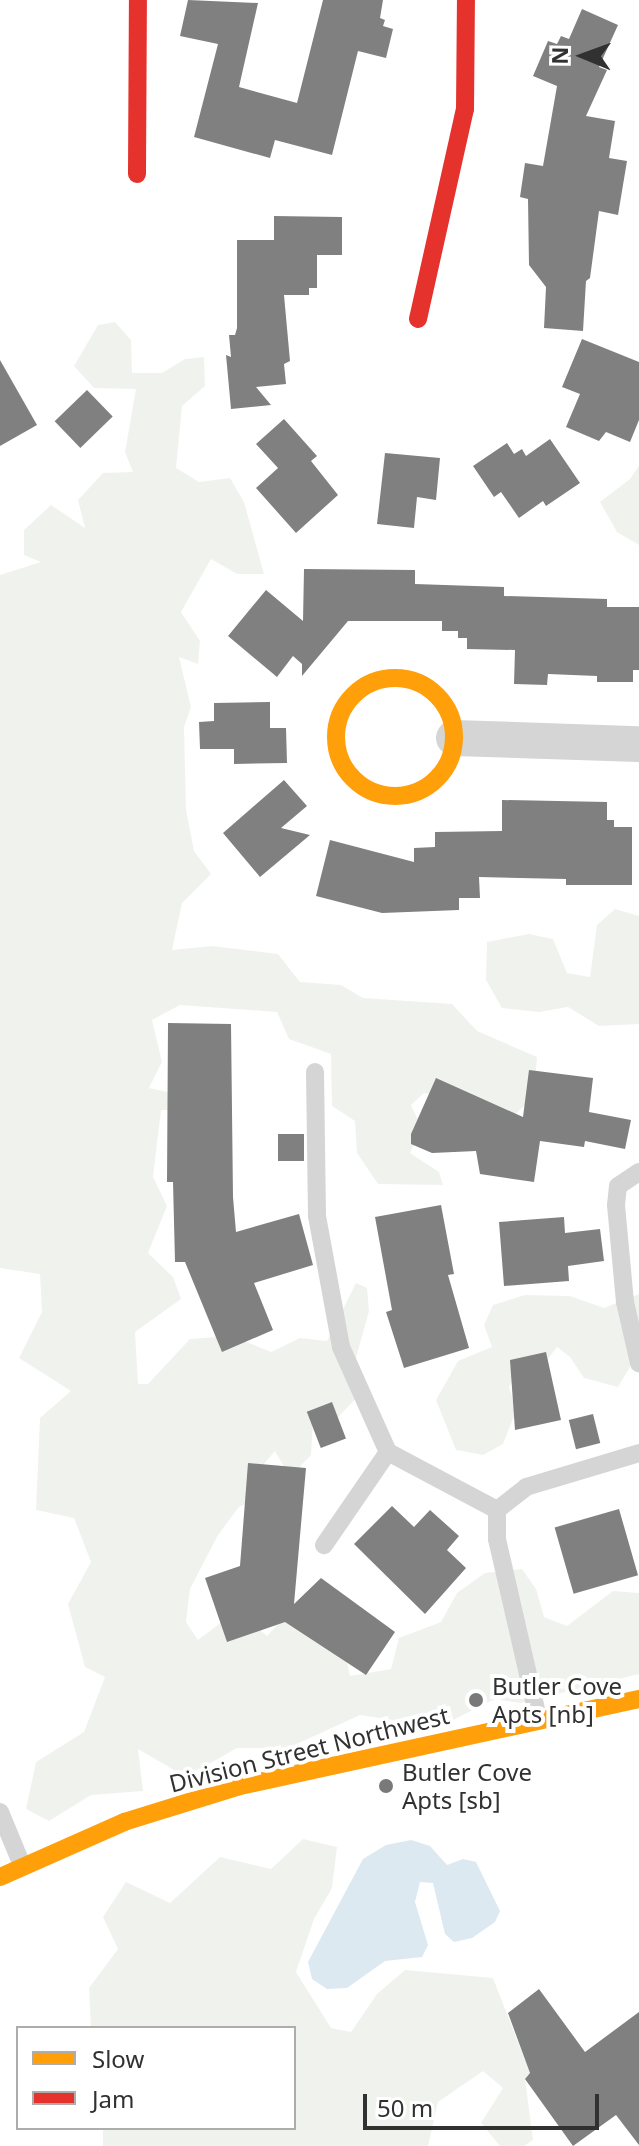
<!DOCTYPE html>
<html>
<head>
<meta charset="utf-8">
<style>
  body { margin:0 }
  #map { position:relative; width:639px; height:2146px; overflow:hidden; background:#fff; font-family:"Noto Sans",sans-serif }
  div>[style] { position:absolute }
  .green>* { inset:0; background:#f0f3ed }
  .water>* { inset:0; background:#dde9f1 }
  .building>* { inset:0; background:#808080; transform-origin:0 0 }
  .lane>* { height:18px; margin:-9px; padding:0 9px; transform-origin:9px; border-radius:9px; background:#d5d5d5 }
  .street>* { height:36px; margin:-18px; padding:0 18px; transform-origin:18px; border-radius:18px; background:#d5d5d5 }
  .slow>* { height:18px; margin:-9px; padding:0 9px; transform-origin:9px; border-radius:9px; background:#ff9f0a }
  .slow>.ring { margin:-9px; padding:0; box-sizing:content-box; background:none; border:18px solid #ff9f0a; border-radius:50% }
  .jam>* { height:18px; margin:-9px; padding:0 9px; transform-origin:9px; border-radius:9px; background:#e5322d }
  .dots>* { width:22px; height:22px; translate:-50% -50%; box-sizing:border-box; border:4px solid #fff; border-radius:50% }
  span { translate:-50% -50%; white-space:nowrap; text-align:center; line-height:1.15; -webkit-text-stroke:8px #fff; paint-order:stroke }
  .poi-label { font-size:24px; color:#313131 }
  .left { translate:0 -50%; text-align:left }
  .street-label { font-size:24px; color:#313131 }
  .legend { position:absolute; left:16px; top:2026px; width:280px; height:104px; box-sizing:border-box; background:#fff; border:2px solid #adadad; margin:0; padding:10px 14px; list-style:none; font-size:24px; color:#313131 }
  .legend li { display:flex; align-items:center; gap:16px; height:40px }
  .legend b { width:40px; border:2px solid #adadad }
  .north { position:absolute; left:543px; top:16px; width:80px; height:80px; -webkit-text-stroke:6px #fff; paint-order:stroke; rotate:271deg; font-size:22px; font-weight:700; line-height:32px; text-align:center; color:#313131 }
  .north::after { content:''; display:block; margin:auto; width:28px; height:36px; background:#313131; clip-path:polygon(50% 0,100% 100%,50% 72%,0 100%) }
  .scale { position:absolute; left:363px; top:2094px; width:236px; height:36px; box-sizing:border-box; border:4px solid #313131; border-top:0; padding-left:10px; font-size:24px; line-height:28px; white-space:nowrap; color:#313131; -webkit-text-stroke:6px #fff; paint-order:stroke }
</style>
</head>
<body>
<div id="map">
  <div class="green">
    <i style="clip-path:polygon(115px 322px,131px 340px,132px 373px,162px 373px,185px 359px,204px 357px,205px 386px,182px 406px,176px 468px,199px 482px,230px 478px,244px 502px,264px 574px,237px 574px,211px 559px,181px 612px,200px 641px,198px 664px,179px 657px,191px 707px,184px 727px,186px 810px,194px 851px,211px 874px,182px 903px,172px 950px,212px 946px,278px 954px,300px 982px,341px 985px,363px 998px,452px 1004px,477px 1031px,537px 1057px,534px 1097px,512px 1117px,424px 1093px,411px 1105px,422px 1129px,410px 1153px,439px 1172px,443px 1185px,378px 1184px,357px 1153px,355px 1121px,332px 1106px,331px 1054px,289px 1039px,277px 1012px,180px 1005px,152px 1020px,162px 1062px,149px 1088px,196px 1098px,195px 1110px,161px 1110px,153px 1177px,167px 1206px,148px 1253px,173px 1277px,181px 1299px,135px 1332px,138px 1384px,148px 1384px,190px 1339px,232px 1336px,271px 1352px,300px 1338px,327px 1341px,356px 1283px,367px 1288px,369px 1311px,354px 1365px,366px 1388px,338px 1417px,313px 1420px,311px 1455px,290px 1477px,275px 1451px,258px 1471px,258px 1498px,239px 1507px,218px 1535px,190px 1589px,186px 1622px,198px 1640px,223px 1621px,245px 1617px,267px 1636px,293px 1608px,343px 1643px,350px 1676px,391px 1669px,399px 1638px,441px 1622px,457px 1593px,485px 1573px,522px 1569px,536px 1589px,544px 1617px,567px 1626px,613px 1591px,639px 1593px,639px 1674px,520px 1703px,495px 1699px,449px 1722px,418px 1724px,360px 1715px,288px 1748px,237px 1748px,186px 1777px,138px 1749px,143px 1791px,91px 1795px,49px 1821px,26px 1809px,36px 1762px,84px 1732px,105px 1677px,85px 1667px,68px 1604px,91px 1562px,74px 1518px,36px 1510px,40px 1418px,71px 1391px,19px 1358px,42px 1312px,40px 1274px,0 1268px,0 575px,41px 562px,24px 555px,24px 530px,51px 505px,85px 528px,78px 500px,103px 473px,133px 472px,125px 452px,136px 389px,94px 388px,74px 366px,98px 325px)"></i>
    <i style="clip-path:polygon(639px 466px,639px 545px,617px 532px,600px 502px,630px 479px)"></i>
    <i style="clip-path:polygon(615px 909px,639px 916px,639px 1024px,599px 1026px,568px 1007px,539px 1012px,502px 1008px,486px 980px,487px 942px,529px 934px,553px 939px,567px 973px,590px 977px,597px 925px)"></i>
    <i style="clip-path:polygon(639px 1294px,639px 1352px,618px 1387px,584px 1378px,570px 1357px,557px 1347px,532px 1380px,514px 1375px,509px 1387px,516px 1411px,503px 1444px,483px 1455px,456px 1450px,436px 1400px,458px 1361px,492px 1347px,484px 1325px,493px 1305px,525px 1295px,570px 1296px,604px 1308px)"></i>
    <i style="clip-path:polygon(303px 1839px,337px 1847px,332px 1888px,314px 1919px,296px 1972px,331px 2028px,351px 2032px,377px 1994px,405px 1970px,493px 1978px,530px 2073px,525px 2079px,533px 2140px,524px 2146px,500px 2146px,481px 2123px,503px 2088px,483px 2071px,438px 2102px,428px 2146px,103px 2146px,103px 2128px,294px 2128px,294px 2028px,91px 2028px,89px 1988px,118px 1949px,103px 1917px,126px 1882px,170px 1903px,220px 1857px,271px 1869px)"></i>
  </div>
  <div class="water">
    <i style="clip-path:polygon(411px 1840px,430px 1846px,447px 1865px,463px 1859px,476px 1862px,500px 1911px,495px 1922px,472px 1938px,454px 1942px,445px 1934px,433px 1883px,420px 1882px,415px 1902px,428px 1945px,422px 1957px,385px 1961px,347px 1988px,327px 1989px,312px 1979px,308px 1962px,363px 1859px,386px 1845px)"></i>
  </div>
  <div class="building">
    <i style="clip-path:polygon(188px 0,258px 3px,239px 87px,297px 103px,323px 0,383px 0,380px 18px,385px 20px,383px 26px,393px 29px,386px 58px,358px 51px,332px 155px,275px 140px,270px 158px,194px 137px,218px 44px,180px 36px)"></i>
    <i style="clip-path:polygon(582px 9px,618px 25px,599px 67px,607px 70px,586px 116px,615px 121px,609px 158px,627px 161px,618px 215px,599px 211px,590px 278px,586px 281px,583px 331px,544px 328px,546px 287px,529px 265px,528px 199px,520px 197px,525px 163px,543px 166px,557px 86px,533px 76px,548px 41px,557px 44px,561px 36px,569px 39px)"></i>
    <i style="clip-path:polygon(274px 216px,342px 217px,342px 255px,317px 255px,317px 288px,309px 288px,309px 295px,284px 295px,290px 361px,284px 364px,286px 384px,256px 387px,271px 405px,231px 409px,226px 355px,231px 357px,229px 335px,235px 335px,237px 328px,237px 240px,274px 240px)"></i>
    <i style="clip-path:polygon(582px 339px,639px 362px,639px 420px,630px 442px,606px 432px,599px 441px,566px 427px,580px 394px,562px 387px)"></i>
    <i style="clip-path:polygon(0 360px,37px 425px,0 446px)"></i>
    <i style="left:87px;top:390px;width:37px;height:45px;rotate:46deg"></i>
    <i style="clip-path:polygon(284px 419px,317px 456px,311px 461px,338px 495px,296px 533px,256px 488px,278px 468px,256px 444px)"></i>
    <i style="clip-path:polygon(550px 439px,580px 483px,546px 506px,543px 501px,519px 518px,501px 492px,494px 497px,473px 466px,507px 443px,514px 454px,522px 449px,526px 456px)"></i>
    <i style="clip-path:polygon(385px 453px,440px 458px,436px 500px,417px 497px,414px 528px,377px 524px)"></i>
    <i style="clip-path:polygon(304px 569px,415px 570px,415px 584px,504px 587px,504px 596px,607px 599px,607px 607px,639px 607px,639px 670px,633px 670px,633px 682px,597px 682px,597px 676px,548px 674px,547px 685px,514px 684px,515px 650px,467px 649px,467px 638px,458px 638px,458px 631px,442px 631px,442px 621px,348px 621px,302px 676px,302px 664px,293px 656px,277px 677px,228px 636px,266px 590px,303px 621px)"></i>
    <i style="clip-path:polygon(270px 702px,270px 728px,286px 728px,287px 763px,234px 764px,234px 749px,200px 749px,199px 722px,214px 721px,214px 703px)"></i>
    <i style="clip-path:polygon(284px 780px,307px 806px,281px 828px,310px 835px,260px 877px,223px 833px)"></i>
    <i style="clip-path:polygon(502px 800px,607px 802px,607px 820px,614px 820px,614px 827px,632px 827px,632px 885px,566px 885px,566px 879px,479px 877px,480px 898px,459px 898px,459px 910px,382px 913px,316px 896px,330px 840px,414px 862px,414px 848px,435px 847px,435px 832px,502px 831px)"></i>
    <i style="clip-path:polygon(168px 1023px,231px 1024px,233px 1197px,236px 1232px,299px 1214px,313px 1265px,254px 1283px,273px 1330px,222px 1352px,185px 1262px,175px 1262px,173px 1182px,167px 1182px)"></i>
    <i style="clip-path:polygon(529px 1070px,593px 1078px,589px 1112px,631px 1120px,625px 1149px,585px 1141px,584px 1147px,540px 1141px,534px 1182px,480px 1174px,476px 1151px,432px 1153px,411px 1144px,411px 1134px,436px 1078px,523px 1117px)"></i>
    <i style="left:304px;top:1134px;width:27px;height:26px;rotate:90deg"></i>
    <i style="clip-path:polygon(441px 1205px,454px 1274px,448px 1275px,469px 1348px,404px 1368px,386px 1312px,392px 1310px,375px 1217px)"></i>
    <i style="clip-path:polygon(564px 1217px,565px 1233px,600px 1229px,604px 1261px,568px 1266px,569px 1281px,504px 1286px,499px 1222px)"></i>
    <i style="clip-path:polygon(546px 1352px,561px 1420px,515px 1430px,510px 1360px)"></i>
    <i style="left:332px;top:1402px;width:39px;height:27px;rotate:69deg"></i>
    <i style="left:593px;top:1414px;width:30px;height:25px;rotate:76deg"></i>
    <i style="clip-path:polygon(248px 1463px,306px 1468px,294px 1604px,321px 1578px,395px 1632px,366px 1675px,285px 1622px,227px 1642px,205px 1578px,240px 1566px)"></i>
    <i style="clip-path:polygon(392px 1506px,414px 1527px,430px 1510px,459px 1536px,447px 1550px,466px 1568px,425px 1614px,354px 1544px)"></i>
    <i style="left:619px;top:1509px;width:69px;height:67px;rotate:74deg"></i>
    <i style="clip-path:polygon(539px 1989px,585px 2052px,639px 2012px,639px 2145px,616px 2115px,573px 2146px,525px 2079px,530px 2073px,508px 2013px)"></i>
  </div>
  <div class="lane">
    <i style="left:315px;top:1072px;width:144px;rotate:89.2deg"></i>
    <i style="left:317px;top:1216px;width:133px;rotate:79.6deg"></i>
    <i style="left:341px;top:1347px;width:115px;rotate:65.9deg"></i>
    <i style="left:388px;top:1452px;width:113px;rotate:124.5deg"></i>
    <i style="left:639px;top:1172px;width:25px;rotate:146deg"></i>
    <i style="left:618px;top:1186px;width:19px;rotate:96deg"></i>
    <i style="left:616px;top:1205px;width:97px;rotate:84.7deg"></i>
    <i style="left:625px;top:1302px;width:63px;rotate:77.1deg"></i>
    <i style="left:388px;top:1452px;width:123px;rotate:28deg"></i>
    <i style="left:538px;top:1718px;width:184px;rotate:-102.9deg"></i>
    <i style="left:497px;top:1539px;width:29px;rotate:-90deg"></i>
    <i style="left:497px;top:1510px;width:37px;rotate:-38deg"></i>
    <i style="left:526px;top:1487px;width:118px;rotate:-16.7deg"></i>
    <i style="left:0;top:1812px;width:57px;rotate:67.5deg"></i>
  </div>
  <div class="street">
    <i style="left:454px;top:738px;width:185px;rotate:1.9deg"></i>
  </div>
  <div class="slow">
    <i class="ring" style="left:336px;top:678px;width:100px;height:100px"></i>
    <i style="left:0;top:1877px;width:136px;rotate:-23.9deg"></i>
    <i style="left:124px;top:1822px;width:121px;rotate:-17.2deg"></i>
    <i style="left:240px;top:1786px;width:408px;rotate:-12.3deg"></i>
  </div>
  <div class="jam">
    <i style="left:137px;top:174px;width:174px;rotate:-89.7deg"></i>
    <i style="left:418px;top:319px;width:215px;rotate:-77.4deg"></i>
    <i style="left:465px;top:109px;width:109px;rotate:-89.5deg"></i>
  </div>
  <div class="dots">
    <i style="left:476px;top:1700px;background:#797979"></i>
    <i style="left:386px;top:1786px;background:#797979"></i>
  </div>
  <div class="poi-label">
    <span class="left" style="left:492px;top:1700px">Butler Cove<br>Apts [nb]</span>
    <span class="left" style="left:402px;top:1786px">Butler Cove<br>Apts [sb]</span>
  </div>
  <div class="street-label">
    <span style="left:309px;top:1749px;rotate:-14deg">Division Street Northwest</span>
  </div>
  <ul class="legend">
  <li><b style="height:10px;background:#ff9f0a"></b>Slow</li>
  <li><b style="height:10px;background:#e5322d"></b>Jam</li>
  </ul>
  <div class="north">N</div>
  <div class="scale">50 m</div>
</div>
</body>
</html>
